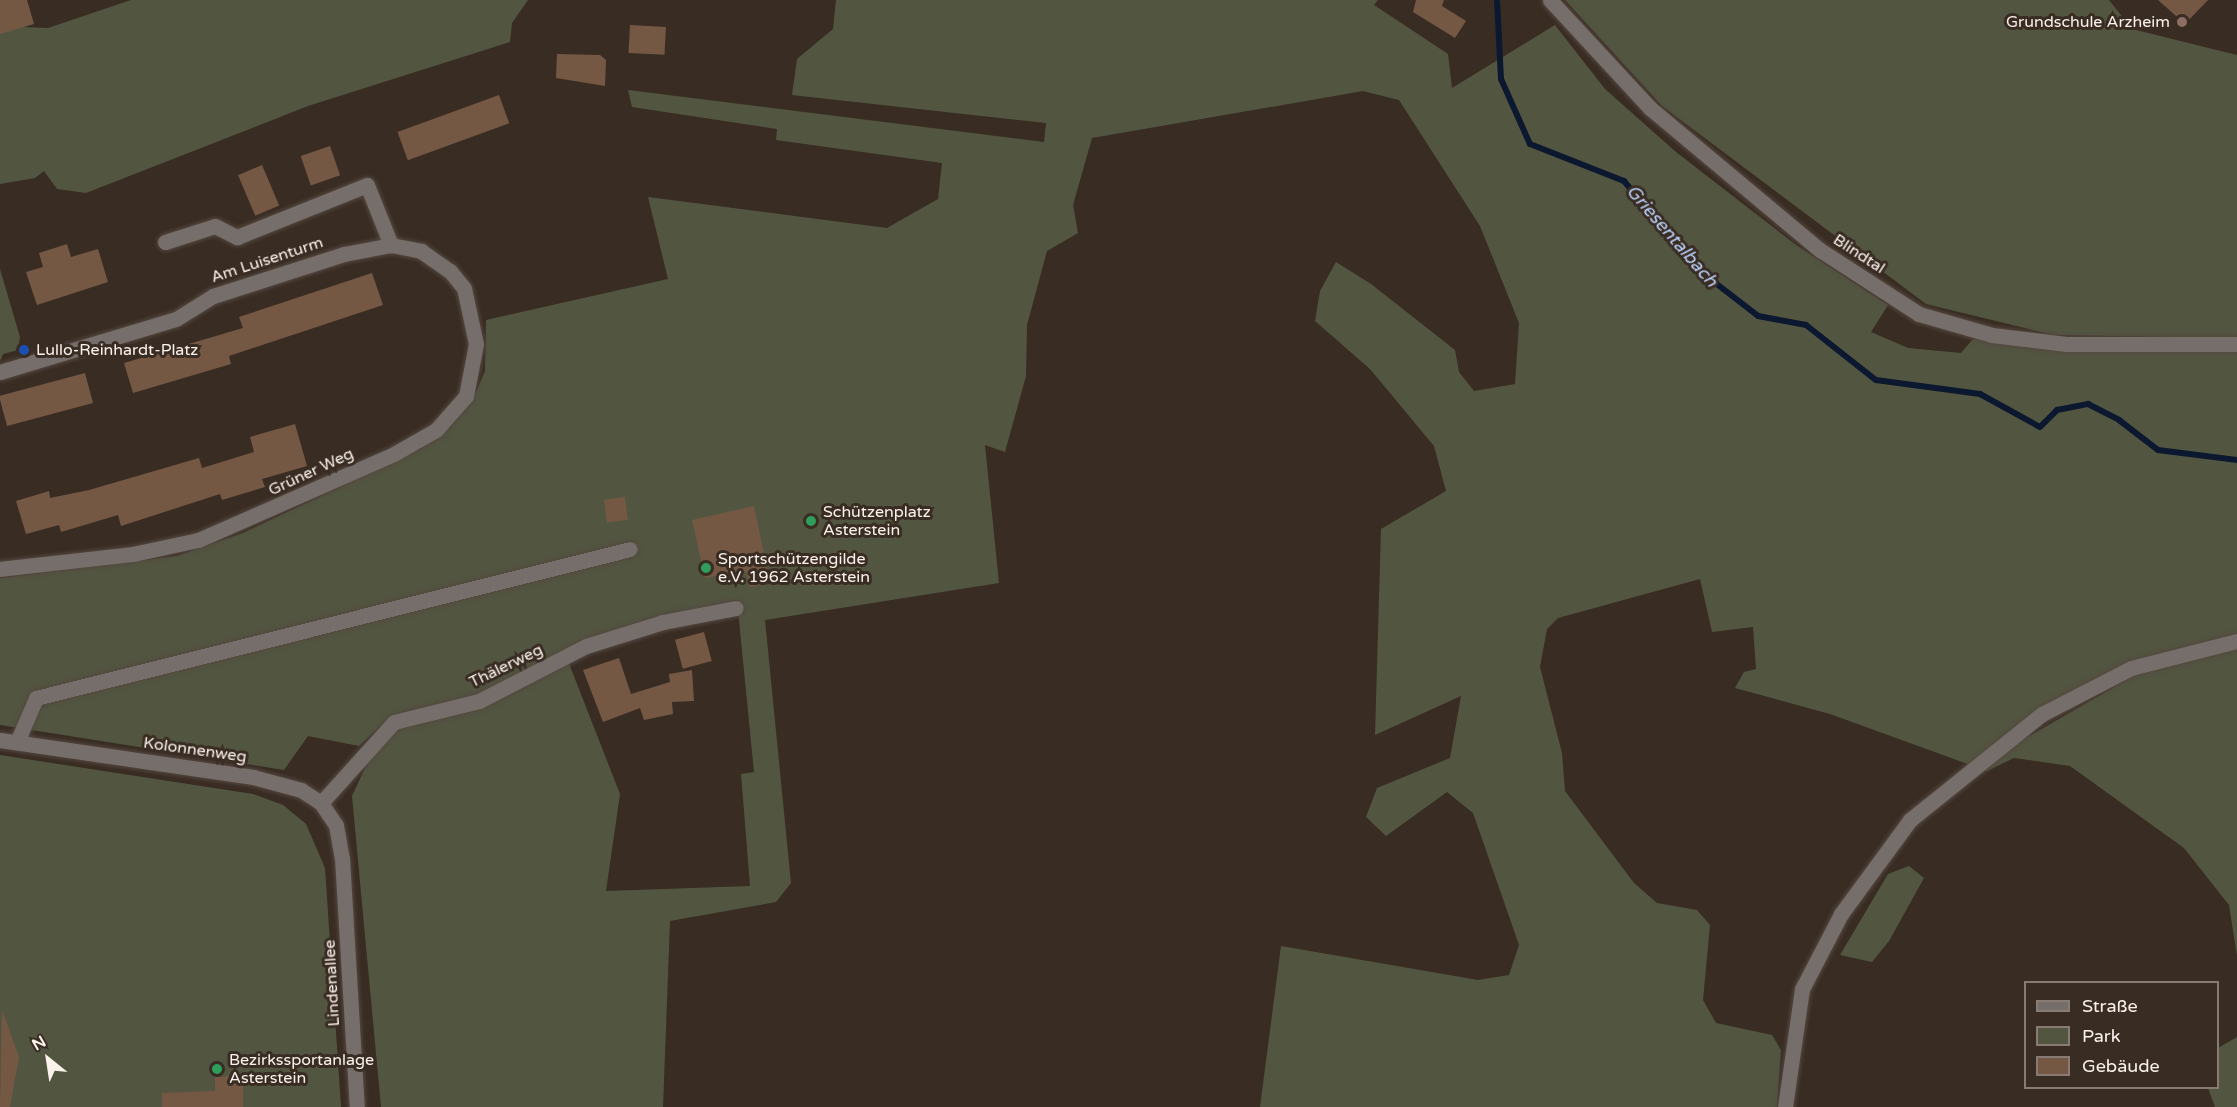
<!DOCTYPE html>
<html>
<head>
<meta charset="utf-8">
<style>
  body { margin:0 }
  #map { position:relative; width:2237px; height:1107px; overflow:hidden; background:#392c23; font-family:"Varela Round",sans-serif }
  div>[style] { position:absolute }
  .green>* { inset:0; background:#525641 }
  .stream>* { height:6px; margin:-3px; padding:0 3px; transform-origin:3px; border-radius:3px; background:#0c182f }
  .building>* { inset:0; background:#755844; transform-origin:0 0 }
  .roads { filter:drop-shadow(0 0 2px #54483f) drop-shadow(0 0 2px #54483f) }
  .minor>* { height:15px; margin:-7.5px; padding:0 7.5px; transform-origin:7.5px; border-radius:7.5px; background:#766e6b }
  .dots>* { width:16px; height:16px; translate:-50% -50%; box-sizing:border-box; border:3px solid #392c23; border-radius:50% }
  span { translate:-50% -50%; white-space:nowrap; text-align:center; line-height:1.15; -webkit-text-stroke:6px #392c23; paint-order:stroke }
  .poi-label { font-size:16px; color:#fbf2ec }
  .right { translate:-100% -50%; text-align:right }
  .left { translate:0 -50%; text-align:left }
  .street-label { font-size:16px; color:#fbf2ec }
  .water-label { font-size:18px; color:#bad1fa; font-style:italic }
  .legend { position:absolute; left:2024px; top:981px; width:195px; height:108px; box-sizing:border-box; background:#392c23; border:2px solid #877b73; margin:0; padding:8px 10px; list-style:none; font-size:18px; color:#fbf2ec }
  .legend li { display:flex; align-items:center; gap:12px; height:30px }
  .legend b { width:30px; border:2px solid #877b73 }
  .north { position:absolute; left:18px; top:1029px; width:60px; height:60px; -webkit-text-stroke:4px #392c23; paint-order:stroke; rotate:330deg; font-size:16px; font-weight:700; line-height:24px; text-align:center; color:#fbf2ec }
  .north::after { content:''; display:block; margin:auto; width:21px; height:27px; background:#fbf2ec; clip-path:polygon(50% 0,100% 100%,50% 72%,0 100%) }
</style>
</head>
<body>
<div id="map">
  <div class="green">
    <i style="clip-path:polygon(131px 0,528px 0,512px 23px,510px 42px,308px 106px,86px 193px,57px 189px,44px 171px,35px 178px,0 184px,0 26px,48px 28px)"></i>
    <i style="clip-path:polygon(836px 0,1378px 0,1374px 5px,1448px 54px,1452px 88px,1555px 25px,1605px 89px,1676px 152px,1796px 245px,1888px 305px,1871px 332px,1908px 348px,1961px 353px,1973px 339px,2237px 350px,2237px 635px,2193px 646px,2004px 738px,2024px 739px,2135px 675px,2237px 647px,2237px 956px,2229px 905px,2184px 848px,2070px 766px,2014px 758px,1987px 771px,1830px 714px,1735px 688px,1744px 672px,1756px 669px,1753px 627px,1712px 632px,1700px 579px,1558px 618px,1547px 629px,1540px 667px,1562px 753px,1565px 791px,1634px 883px,1657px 903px,1697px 910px,1710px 925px,1703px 1000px,1716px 1023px,1772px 1035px,1781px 1050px,1777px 1107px,1260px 1107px,1281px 946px,1478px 980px,1509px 975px,1519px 945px,1473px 813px,1447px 792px,1386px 836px,1366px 817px,1377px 788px,1450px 758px,1461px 696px,1375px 735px,1381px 529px,1446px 491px,1434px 446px,1370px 369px,1315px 321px,1320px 291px,1336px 262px,1371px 284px,1455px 350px,1459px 372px,1474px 391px,1515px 384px,1519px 323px,1480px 226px,1399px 100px,1363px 91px,1092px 138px,1073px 205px,1078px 233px,1047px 251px,1027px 325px,1026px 376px,1005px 452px,985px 445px,999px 583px,765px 620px,791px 883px,776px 902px,670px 921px,663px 1107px,381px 1107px,352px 796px,371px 755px,396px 729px,479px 708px,568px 661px,620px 794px,606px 891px,750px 886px,741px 774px,754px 772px,737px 600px,653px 618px,475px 696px,390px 717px,359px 746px,308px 736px,284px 770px,0 725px,0 578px,177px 556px,243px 533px,421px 449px,451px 427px,477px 390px,485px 371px,486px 320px,668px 279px,648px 197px,887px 228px,938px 199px,942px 163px,776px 140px,777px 129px,632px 107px,628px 90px,1044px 142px,1046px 123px,792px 95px,797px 59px,833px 29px)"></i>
    <i style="clip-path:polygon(1565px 0,2109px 0,2132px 29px,2237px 55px,2237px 338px,2054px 335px,1926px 304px,1662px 106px)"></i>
    <i style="clip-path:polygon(0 269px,20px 337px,18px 350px,3px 354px,0 361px)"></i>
    <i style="clip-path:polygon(0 755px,253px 794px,283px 805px,306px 824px,325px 868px,341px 1107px,0 1107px)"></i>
    <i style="clip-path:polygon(1909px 866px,1924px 878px,1889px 941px,1872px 962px,1840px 955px,1888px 874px)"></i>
    <i style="clip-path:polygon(2237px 1037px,2237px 1107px,2215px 1107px,2208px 1088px,2218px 1088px,2218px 1048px)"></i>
  </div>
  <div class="stream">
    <i style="left:1497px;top:0;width:79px;rotate:87.1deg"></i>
    <i style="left:1501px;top:79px;width:71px;rotate:66deg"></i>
    <i style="left:1530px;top:144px;width:101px;rotate:21.5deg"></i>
    <i style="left:1624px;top:181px;width:113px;rotate:50.4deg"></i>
    <i style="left:1696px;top:268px;width:78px;rotate:37.7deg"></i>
    <i style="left:1758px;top:316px;width:49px;rotate:10.6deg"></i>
    <i style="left:1806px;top:325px;width:89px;rotate:38.2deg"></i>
    <i style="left:1876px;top:380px;width:105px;rotate:7.7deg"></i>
    <i style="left:1980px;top:394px;width:68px;rotate:28.8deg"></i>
    <i style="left:2040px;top:427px;width:24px;rotate:-45deg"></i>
    <i style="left:2057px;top:410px;width:32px;rotate:-11deg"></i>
    <i style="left:2088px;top:404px;width:35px;rotate:27deg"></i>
    <i style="left:2119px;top:420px;width:49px;rotate:37.6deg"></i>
    <i style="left:2158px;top:450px;width:80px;rotate:7.2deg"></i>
  </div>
  <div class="building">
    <i style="clip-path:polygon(0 0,27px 0,34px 24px,0 34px)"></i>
    <i style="clip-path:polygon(1416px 0,1444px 0,1442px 6px,1466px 21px,1455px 38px,1413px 12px)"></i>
    <i style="clip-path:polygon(2158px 0,2208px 0,2185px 24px)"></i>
    <i style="left:630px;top:25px;width:36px;height:28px;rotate:3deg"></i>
    <i style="clip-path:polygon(557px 54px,600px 55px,606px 60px,605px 86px,556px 78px)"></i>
    <i style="left:499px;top:95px;width:30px;height:108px;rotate:70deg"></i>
    <i style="left:330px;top:146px;width:31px;height:31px;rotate:71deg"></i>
    <i style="left:262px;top:165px;width:44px;height:26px;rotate:67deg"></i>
    <i style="clip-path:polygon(67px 244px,71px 257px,98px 249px,108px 282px,37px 305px,26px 272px,43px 267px,39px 253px)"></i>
    <i style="clip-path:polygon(372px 273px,383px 305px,229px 356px,231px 364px,133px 393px,124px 363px,243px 328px,239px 317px)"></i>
    <i style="left:85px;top:373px;width:31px;height:89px;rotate:75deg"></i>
    <i style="clip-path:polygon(295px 424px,307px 466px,262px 479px,265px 487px,222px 500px,220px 494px,121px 526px,118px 515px,61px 532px,59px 525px,26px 534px,16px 501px,49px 491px,50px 498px,89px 490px,199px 458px,202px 468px,254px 452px,250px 437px)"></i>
    <i style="left:625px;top:497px;width:23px;height:21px;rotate:83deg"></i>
    <i style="clip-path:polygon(754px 506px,770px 583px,750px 587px,746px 571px,705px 578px,692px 520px)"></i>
    <i style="left:704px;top:632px;width:30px;height:30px;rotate:75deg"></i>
    <i style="clip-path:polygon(619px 658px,631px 694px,670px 682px,669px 674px,692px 670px,694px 701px,672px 702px,673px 714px,644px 720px,640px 708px,603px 722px,583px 670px)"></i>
    <i style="clip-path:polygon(2px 1010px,19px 1057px,10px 1107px,0 1107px)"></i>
    <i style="clip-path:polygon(243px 1076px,243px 1107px,162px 1107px,162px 1093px,215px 1091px,215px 1077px)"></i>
  </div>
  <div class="roads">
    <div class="minor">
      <i style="left:1550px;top:0;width:147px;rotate:47.2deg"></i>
      <i style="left:1650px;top:108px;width:222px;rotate:39.9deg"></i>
      <i style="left:1820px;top:250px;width:118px;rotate:32.9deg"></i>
      <i style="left:1919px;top:314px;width:76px;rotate:16deg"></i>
      <i style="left:1992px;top:335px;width:75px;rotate:6.9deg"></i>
      <i style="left:2066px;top:344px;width:171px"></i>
      <i style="left:165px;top:242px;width:52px;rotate:-17.7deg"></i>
      <i style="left:215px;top:226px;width:25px;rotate:27deg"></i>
      <i style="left:237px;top:237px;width:140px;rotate:-21.8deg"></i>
      <i style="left:367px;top:185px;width:65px;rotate:68.2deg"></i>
      <i style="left:0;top:372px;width:184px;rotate:-16.8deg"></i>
      <i style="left:176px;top:319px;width:44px;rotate:-31.9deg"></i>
      <i style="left:213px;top:296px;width:138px;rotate:-17.8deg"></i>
      <i style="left:344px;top:254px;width:48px;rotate:-10.8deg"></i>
      <i style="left:391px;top:245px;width:31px;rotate:11deg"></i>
      <i style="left:421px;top:251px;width:35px;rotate:35deg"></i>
      <i style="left:450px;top:271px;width:22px;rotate:51deg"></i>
      <i style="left:464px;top:288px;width:57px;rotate:77.9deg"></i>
      <i style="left:476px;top:344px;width:53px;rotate:100.9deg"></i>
      <i style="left:466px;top:396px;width:45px;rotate:131.4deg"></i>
      <i style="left:436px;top:430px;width:48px;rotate:150.3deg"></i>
      <i style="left:394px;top:454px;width:214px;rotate:156.3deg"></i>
      <i style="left:198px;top:540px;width:66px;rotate:167.8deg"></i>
      <i style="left:133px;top:554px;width:134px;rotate:173.6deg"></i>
      <i style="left:0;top:740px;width:256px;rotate:8.3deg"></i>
      <i style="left:253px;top:777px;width:50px;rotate:15.2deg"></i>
      <i style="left:301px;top:790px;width:24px;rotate:33deg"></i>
      <i style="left:321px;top:803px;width:27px;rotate:56deg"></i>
      <i style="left:336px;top:825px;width:34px;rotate:80deg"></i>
      <i style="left:342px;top:858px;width:249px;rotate:86.6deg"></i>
      <i style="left:17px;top:742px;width:48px;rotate:-66.6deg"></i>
      <i style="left:36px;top:698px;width:612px;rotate:-14.08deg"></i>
      <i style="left:321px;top:803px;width:109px;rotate:-48deg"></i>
      <i style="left:394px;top:722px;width:88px;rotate:-13.9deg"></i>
      <i style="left:479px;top:701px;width:120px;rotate:-27.2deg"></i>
      <i style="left:586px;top:646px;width:81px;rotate:-17.3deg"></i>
      <i style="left:663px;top:622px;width:74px;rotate:-10.9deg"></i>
      <i style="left:1785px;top:1107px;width:119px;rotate:-81.8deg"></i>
      <i style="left:1802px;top:989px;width:85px;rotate:-62.5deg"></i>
      <i style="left:1841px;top:914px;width:117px;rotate:-53.7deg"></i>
      <i style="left:1910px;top:820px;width:169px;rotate:-38.8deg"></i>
      <i style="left:2042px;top:714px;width:100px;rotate:-27.3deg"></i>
      <i style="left:2131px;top:668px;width:109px;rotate:-14.3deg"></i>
    </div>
  </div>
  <div class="dots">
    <i style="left:2182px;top:22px;background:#8d6e63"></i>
    <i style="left:24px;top:350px;background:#1a4fb4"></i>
    <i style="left:811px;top:521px;background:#2e9e5b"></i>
    <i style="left:706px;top:568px;background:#2e9e5b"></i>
    <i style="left:217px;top:1069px;background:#2e9e5b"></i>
  </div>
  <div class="poi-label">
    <span class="right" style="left:2170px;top:22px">Grundschule Arzheim</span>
    <span class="left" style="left:36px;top:350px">Lullo-Reinhardt-Platz</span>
    <span class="left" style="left:823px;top:521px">Schützenplatz<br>Asterstein</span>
    <span class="left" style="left:718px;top:568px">Sportschützengilde<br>e.V. 1962 Asterstein</span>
    <span class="left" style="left:229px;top:1069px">Bezirkssportanlage<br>Asterstein</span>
  </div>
  <div class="street-label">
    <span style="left:1859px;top:254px;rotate:33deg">Blindtal</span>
    <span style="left:267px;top:260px;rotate:-18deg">Am Luisenturm</span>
    <span style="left:311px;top:472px;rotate:-25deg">Grüner Weg</span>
    <span style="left:506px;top:666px;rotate:-26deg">Thälerweg</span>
    <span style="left:195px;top:750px;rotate:8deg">Kolonnenweg</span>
    <span style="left:332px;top:983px;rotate:-93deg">Lindenallee</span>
  </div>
  <div class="water-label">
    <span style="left:1672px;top:236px;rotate:49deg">Griesentalbach</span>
  </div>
  <ul class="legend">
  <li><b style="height:8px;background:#766e6b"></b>Straße</li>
  <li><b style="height:16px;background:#525641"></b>Park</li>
  <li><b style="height:16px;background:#755844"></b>Gebäude</li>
  </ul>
  <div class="north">N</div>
</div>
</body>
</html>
